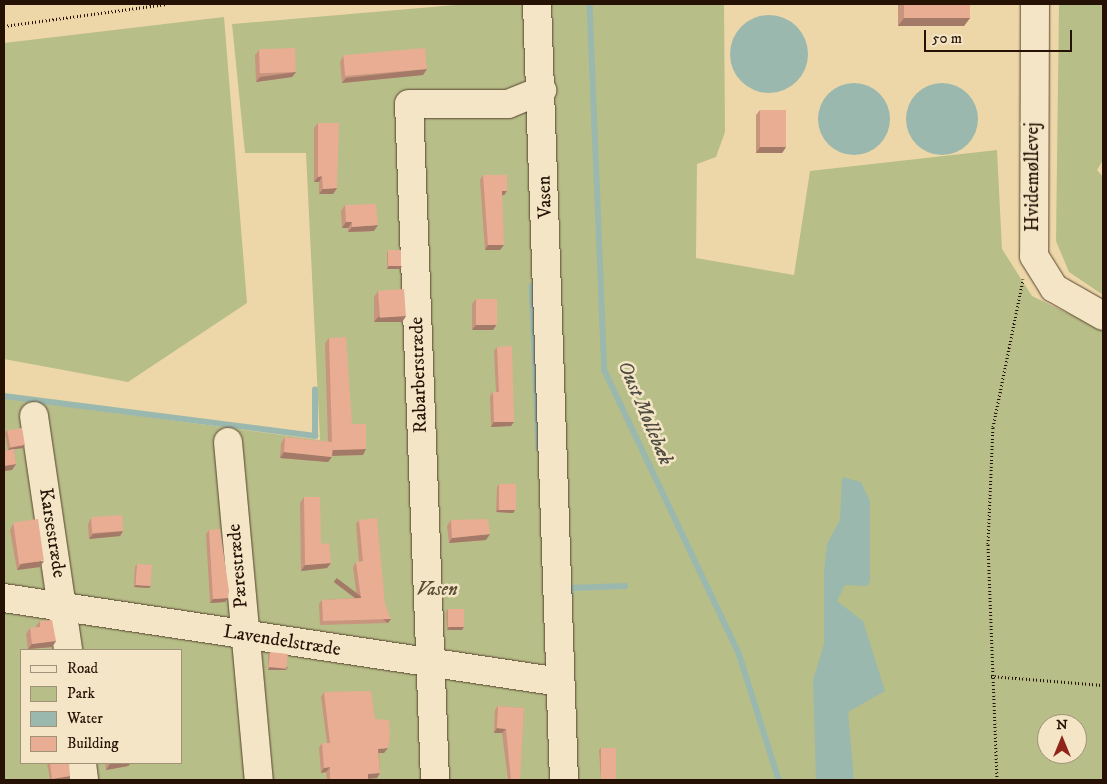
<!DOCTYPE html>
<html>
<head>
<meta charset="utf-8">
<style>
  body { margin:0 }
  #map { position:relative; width:1107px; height:784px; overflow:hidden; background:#edd7a8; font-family:"IM FELL DW Pica",serif }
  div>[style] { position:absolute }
  .green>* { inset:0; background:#b8be88 }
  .water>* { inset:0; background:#9ab8ad }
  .round { border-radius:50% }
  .stream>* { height:5.5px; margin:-2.75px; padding:0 2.75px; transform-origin:2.75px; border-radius:2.75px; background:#9ab8ad }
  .path>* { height:3px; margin-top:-1.5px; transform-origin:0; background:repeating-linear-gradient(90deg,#251205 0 1px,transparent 0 3.5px) }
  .roads { filter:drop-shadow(0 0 1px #57432e) drop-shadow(0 0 1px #57432e) }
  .minor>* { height:28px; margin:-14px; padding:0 14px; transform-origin:14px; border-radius:14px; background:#f3e5c6 }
  .wall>* { inset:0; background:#c8957f }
  .shaded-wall>* { inset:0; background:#a37968; transform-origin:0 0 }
  .building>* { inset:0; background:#e9ad94; transform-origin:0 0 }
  span { translate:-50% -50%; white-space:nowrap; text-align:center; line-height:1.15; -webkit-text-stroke:5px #f3e5c6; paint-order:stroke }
  .street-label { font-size:19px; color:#251205 }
  .park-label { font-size:19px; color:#584e33; font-style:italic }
  .water-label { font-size:20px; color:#4e4c40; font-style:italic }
  .frame { position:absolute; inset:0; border:5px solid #251205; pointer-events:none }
  .legend { position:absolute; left:20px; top:649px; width:162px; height:115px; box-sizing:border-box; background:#f3e5c6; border:1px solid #a19179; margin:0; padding:6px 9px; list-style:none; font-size:15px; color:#251205 }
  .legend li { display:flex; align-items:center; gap:10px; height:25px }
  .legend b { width:25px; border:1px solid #a19179 }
  .north { position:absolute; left:1037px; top:714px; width:50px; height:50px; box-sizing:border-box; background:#f3e5c6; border:1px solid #a19179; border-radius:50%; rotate:0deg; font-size:14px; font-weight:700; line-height:20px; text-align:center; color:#251205 }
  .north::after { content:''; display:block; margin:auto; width:18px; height:22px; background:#8f2418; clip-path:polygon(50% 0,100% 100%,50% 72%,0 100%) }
  .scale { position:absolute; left:924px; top:30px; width:148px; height:22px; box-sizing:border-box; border:2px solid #251205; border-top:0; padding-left:6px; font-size:15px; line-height:18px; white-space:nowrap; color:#251205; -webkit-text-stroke:4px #f3e5c6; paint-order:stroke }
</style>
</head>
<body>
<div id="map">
  <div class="green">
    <i style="clip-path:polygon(evenodd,467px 4px,724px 4px,725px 132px,716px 157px,697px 164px,696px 258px,794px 275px,810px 171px,997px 150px,1002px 249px,1032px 296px,1103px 330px,1103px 780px,4px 780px,4px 398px,320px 440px,306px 153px,245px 153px,232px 24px,467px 4px,21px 650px,181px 650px,181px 763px,21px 763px,21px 650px,467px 4px,1047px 724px,1077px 724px,1077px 754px,1047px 754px,1047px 724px)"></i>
    <i style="clip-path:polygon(1059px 4px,1103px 4px,1103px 160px,1097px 170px,1103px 177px,1103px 295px,1069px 272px,1056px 241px)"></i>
    <i style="clip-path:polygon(224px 17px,247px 303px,128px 382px,4px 359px,4px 43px)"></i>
  </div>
  <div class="water">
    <i class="round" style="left:730px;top:15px;width:78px;height:78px"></i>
    <i class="round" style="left:818px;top:83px;width:72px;height:72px"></i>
    <i class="round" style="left:906px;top:83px;width:72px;height:72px"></i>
    <i style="clip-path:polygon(842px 477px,861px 482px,870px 501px,870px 581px,867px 586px,845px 585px,837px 601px,863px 621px,885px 691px,848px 712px,854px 780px,816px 780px,813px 680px,824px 644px,824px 571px,827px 544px,840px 520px)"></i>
  </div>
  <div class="stream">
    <i style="left:590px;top:4px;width:367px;rotate:87.7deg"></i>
    <i style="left:605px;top:371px;width:312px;rotate:64.6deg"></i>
    <i style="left:739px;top:653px;width:133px;rotate:72.5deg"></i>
    <i style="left:532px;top:286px;width:162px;rotate:87.5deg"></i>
    <i style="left:4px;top:396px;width:314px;rotate:7.3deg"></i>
    <i style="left:315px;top:436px;width:46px;rotate:-90deg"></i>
    <i style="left:571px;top:594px;width:6px;rotate:-99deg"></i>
    <i style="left:570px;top:588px;width:55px;rotate:-2.1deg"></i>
  </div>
  <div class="path">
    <i style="left:4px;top:26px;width:164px;rotate:-7.7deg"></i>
    <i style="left:991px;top:676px;width:112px;rotate:4.6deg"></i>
    <i style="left:997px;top:780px;width:236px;rotate:-92.2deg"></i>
    <i style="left:988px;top:544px;width:117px;rotate:-87.6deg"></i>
    <i style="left:993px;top:427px;width:151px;rotate:-78.5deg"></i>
  </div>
  <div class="roads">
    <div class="minor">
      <i style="left:537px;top:4px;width:776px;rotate:88.01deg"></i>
      <i style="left:1035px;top:4px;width:252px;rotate:90.2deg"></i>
      <i style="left:1034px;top:256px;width:38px;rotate:58deg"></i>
      <i style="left:1054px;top:288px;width:56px;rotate:29.7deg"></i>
      <i style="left:34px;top:416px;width:236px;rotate:81.7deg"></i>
      <i style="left:228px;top:442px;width:339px;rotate:84.8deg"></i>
      <i style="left:4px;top:598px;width:562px;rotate:8.59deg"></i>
      <i style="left:82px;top:763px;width:17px;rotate:83deg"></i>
      <i style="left:435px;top:780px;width:676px;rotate:-92.2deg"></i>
      <i style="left:409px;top:104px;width:99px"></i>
      <i style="left:508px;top:104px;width:37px;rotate:-22deg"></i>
    </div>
  </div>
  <div class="wall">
    <i style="clip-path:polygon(898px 4px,970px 4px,970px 18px,964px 26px,898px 26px)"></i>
    <i style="clip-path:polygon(259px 50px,296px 72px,292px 77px,256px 82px,255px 55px)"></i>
    <i style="clip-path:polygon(343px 56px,427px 69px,423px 75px,342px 83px,340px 62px)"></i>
    <i style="clip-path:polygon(760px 110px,786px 147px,782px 153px,756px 153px,756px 115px)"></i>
    <i style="clip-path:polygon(318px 123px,337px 188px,333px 194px,319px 194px,319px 182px,314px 182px,314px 128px)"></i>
    <i style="clip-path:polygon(483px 175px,507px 191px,504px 195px,502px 195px,500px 250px,485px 250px,480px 180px)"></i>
    <i style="clip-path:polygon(345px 205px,374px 231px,348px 232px,348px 228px,342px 228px,341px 211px)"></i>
    <i style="clip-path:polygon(388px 250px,400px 269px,387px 269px,387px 253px)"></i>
    <i style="clip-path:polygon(378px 291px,406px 316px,402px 322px,374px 322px,374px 297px)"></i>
    <i style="clip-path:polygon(476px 299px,493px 330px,472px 330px,472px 304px)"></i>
    <i style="clip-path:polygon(329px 338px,352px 424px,363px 455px,332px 455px,328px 462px,280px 458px,281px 443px,285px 437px,328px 442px,325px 343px)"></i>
    <i style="clip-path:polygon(497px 347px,511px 426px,491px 427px,490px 396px,493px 392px,496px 392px,494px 351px)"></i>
    <i style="clip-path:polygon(7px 430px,23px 448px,14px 449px,16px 464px,12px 470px,4px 471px,4px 451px,8px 450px,5px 433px)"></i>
    <i style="clip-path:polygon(499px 484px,515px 510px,513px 513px,496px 512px,497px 487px)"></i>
    <i style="clip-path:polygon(304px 497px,321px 544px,331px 563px,327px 568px,301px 571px,300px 503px)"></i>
    <i style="clip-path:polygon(91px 518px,123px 531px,120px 536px,89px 539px,88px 524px)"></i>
    <i style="clip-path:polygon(359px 520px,385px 604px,388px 623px,320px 625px,319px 604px,322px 600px,357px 598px,353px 567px,356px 562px,359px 562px,356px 524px)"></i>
    <i style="clip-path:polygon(451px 520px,486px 540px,449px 543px,447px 526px)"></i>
    <i style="clip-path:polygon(13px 524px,40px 567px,17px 570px,10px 530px)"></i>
    <i style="clip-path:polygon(209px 530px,228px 598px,225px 602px,210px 603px,206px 534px)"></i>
    <i style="clip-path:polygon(137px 564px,149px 588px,134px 587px,135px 567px)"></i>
    <i style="clip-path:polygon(448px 609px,462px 630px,447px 630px,446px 612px)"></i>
    <i style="clip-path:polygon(40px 621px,56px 641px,52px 647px,28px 649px,26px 634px,30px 628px,36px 628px,36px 626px)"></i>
    <i style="clip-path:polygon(270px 652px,286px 670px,268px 670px,268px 655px)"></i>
    <i style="clip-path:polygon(324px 692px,375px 719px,384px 753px,379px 753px,380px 773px,377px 778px,368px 779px,368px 780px,327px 780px,326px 772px,321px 773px,319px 748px,322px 743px,327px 743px,321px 697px)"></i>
    <i style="clip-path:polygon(498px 706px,524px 708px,519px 780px,508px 780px,502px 733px,494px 733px,495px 710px)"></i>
    <i style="clip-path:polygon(601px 748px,616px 780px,601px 780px,599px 750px)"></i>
    <i style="clip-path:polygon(47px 763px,69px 763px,68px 779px,59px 780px,50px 780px)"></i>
    <i style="clip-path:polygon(105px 763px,131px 763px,128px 766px,106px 770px)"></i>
  </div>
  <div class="shaded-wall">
    <i style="clip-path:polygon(904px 18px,970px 18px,964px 26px,898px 26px)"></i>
    <i style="clip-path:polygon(427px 69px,423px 75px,342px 83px,346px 78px)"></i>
    <i style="clip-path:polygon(296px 72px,292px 77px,256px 82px,260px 77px)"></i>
    <i style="clip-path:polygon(760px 147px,786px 147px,782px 153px,756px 153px)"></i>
    <i style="clip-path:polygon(322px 176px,319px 182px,314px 182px,318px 177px)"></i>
    <i style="clip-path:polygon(337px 188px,333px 194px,319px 194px,323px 189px)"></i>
    <i style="clip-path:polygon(502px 191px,507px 191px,504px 195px,499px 196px)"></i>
    <i style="clip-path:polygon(346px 222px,352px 222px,348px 228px,342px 228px)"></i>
    <i style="clip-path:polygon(378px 225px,374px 231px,348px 232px,352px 227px)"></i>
    <i style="clip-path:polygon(488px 245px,504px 245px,500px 250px,485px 250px)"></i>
    <i style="clip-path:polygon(389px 266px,402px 266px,400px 269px,387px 269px)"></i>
    <i style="clip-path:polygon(406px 316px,402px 322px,374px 322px,378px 317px)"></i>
    <i style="clip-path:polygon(497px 324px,493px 330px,472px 330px,476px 325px)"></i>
    <i style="clip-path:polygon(494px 422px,514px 422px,511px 426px,491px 427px)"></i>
    <i style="clip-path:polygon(25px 445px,23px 448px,8px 450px,10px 448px)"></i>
    <i style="clip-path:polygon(366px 449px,363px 455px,329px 456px,333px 450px)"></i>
    <i style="clip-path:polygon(284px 452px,332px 457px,328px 462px,280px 458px)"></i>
    <i style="clip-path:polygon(16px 464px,12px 470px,4px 471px,4px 466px)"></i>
    <i style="clip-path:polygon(498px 510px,515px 510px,513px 513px,496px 512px)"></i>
    <i style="clip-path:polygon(123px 531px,120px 536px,89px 539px,93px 534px)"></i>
    <i style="clip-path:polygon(490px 534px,486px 540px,449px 543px,452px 538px)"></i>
    <i style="clip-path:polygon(44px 561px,40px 567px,17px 570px,21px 564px)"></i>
    <i style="clip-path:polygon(331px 563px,327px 568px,301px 571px,305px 565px)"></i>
    <i style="clip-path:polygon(136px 585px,151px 586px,149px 588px,134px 587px)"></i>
    <i style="clip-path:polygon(228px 598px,225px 602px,210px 603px,213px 599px)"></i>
    <i style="left:391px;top:619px;width:5px;height:68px;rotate:127deg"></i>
    <i style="clip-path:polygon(449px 627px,464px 627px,462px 630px,447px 630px)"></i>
    <i style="clip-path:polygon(56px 641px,52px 647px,28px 649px,32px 644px)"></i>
    <i style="clip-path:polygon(270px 667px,288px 667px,286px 670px,268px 670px)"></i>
    <i style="clip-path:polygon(497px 728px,506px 729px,502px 733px,494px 733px)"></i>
    <i style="clip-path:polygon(388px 748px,384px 753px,375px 753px,378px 749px)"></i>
    <i style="clip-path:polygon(120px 763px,131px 763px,128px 766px,106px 770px,110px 764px)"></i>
    <i style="clip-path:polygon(330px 767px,326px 772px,321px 773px,324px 768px)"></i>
    <i style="clip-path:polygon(380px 773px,377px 778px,364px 779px,368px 774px)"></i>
    <i style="clip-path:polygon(70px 776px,68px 779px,51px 780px,52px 779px)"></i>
  </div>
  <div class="building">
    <i style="left:904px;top:4px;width:66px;height:14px"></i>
    <i style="left:295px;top:48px;width:24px;height:36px;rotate:88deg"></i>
    <i style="left:425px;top:48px;width:21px;height:82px;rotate:85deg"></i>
    <i style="left:760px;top:110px;width:26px;height:37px"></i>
    <i style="clip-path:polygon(318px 123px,339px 123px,337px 188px,323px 189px,322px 176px,318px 177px)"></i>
    <i style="clip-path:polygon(483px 175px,507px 175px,507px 191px,502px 191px,504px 245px,488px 245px)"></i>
    <i style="clip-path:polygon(376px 204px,378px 225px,352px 227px,352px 222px,346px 222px,345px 205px)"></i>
    <i style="left:388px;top:250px;width:13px;height:16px"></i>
    <i style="left:404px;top:289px;width:27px;height:26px;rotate:86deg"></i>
    <i style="left:476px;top:299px;width:21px;height:26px"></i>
    <i style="clip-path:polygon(346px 337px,352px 424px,366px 424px,366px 449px,333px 450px,333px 445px,332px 457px,284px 452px,285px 437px,332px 442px,329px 338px)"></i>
    <i style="clip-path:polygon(512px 346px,514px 422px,494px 422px,493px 392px,499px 392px,497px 347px)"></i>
    <i style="left:22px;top:428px;width:17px;height:15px;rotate:80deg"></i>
    <i style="clip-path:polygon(14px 449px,16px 464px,4px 466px,4px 451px)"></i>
    <i style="left:499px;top:484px;width:17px;height:26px"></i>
    <i style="clip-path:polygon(304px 497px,320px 497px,321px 544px,329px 543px,331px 563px,305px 565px)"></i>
    <i style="left:122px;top:515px;width:16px;height:31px;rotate:86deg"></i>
    <i style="clip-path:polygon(377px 518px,385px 604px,391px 619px,323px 621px,322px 600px,361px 598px,356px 562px,363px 561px,359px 520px)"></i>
    <i style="left:38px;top:519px;width:42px;height:25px;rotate:82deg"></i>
    <i style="clip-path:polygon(488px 519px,490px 534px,452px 538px,451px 520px)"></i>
    <i style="clip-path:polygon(220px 529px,229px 591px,228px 598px,213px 599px,209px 530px)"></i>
    <i style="left:137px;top:564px;width:15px;height:21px;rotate:4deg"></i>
    <i style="left:448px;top:609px;width:16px;height:18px"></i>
    <i style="clip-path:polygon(52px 620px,56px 641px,32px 644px,30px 628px,40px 627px,40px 621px)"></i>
    <i style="left:270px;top:652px;width:18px;height:15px;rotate:6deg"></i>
    <i style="clip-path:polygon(371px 691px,375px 719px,389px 720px,390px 739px,388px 748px,378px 749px,380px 773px,368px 774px,368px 780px,330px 780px,330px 767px,324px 768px,322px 743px,330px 743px,324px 692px)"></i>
    <i style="clip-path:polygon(498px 706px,524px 708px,520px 779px,511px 780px,506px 729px,497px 728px)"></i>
    <i style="left:601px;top:748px;width:15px;height:32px"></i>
    <i style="clip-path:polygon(50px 763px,69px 763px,70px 776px,52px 779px)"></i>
    <i style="clip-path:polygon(109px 763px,120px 763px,110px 764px)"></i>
  </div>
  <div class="street-label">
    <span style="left:1033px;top:177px;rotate:-90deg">Hvidemøllevej</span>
    <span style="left:545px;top:197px;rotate:-92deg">Vasen</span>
    <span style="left:419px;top:375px;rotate:-92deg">Rabarberstræde</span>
    <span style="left:52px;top:533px;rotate:81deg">Karsestræde</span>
    <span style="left:238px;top:566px;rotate:-95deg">Pærestræde</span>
    <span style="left:282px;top:641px;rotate:9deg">Lavendelstræde</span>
  </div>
  <div class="park-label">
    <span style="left:437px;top:590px">Vasen</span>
  </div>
  <div class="water-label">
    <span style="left:645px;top:413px;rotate:67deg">Oust Møllebæk</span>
  </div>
  <div class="frame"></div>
  <ul class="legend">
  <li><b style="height:6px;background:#f3e5c6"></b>Road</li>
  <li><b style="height:14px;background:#b8be88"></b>Park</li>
  <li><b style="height:14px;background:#9ab8ad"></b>Water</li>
  <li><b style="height:14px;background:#e9ad94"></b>Building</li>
  </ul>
  <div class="north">N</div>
  <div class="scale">50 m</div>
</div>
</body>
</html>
